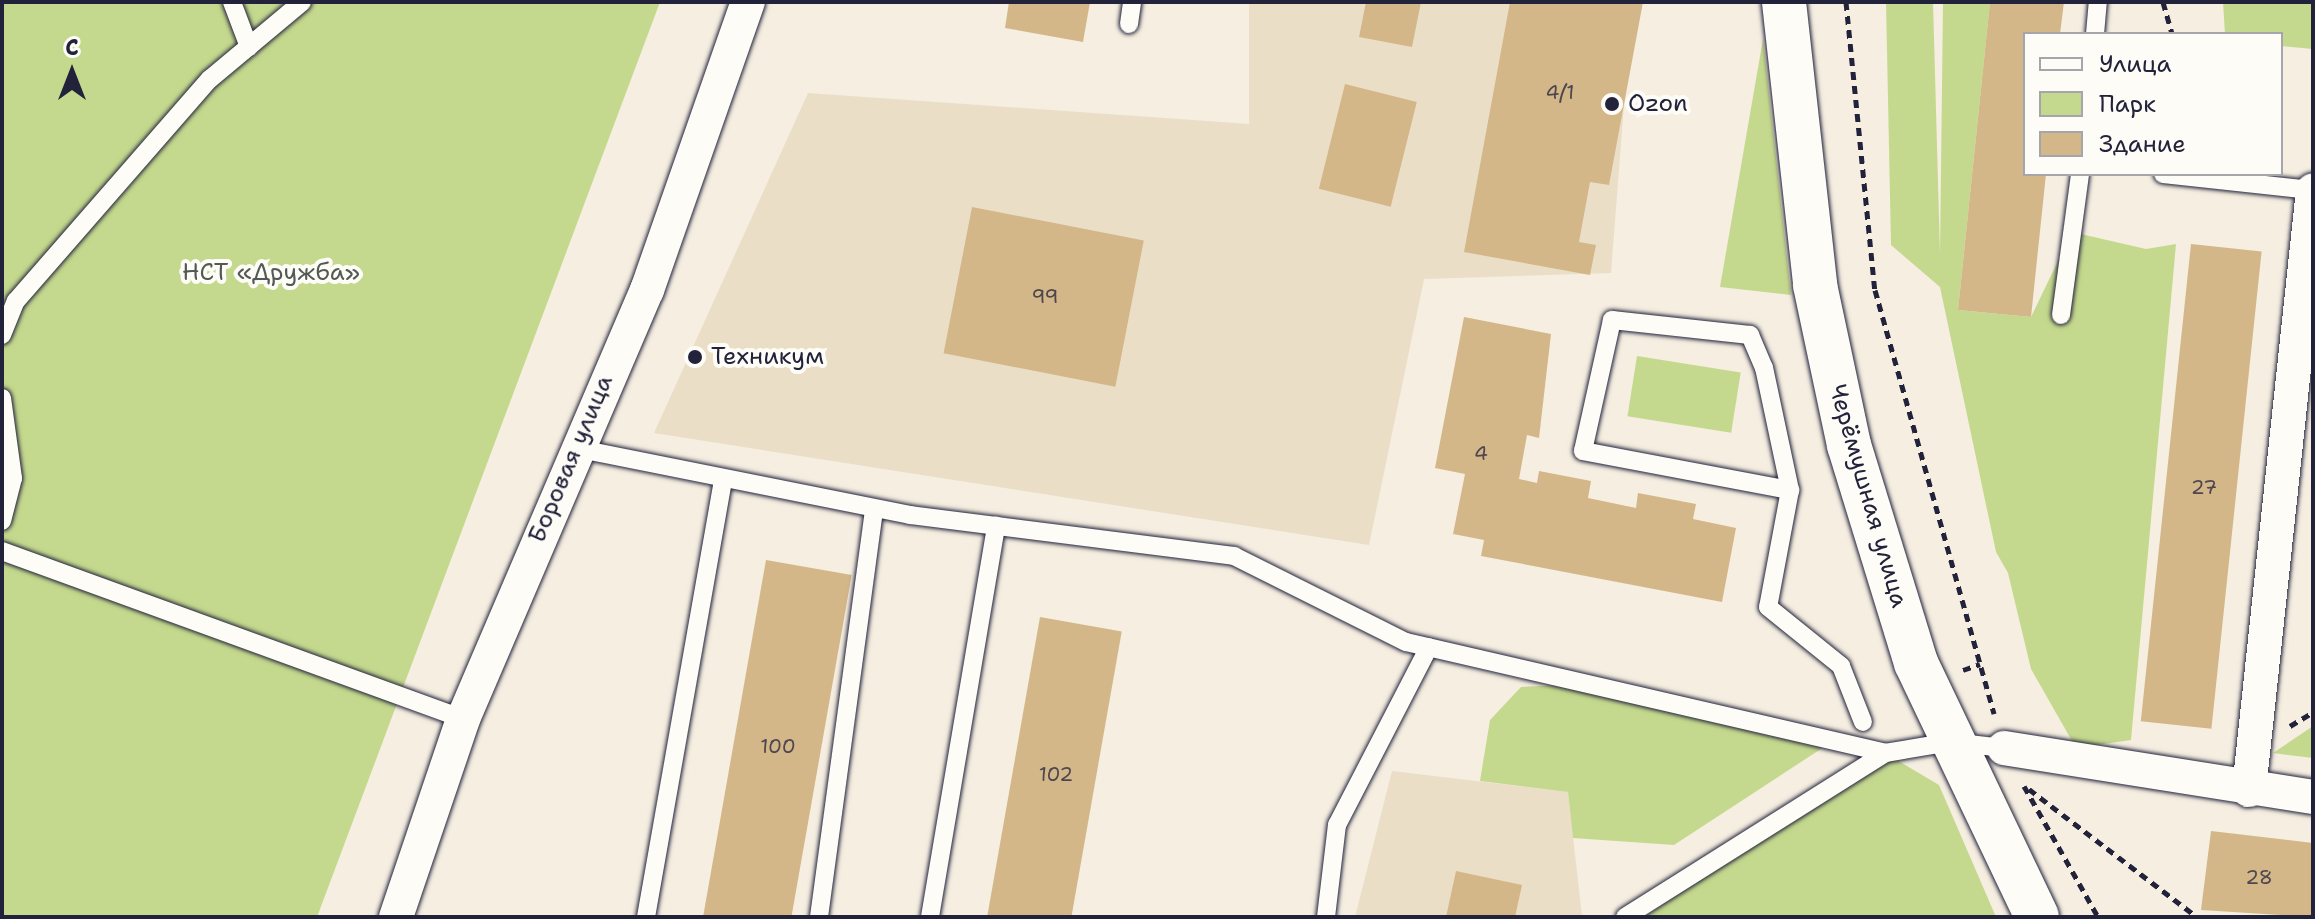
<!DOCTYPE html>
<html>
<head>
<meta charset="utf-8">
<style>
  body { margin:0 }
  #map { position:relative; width:2315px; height:919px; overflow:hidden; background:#f5eee1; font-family:"Shantell Sans",sans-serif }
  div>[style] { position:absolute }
  .built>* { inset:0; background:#ebdec7 }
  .green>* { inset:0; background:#c5d98e; transform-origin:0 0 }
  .building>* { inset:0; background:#d4b789; transform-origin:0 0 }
  .path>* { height:5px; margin-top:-2.5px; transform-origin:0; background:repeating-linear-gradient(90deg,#22223b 0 8px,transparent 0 14px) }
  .roads { filter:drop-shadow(0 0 2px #22223b) drop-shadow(0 0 2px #22223b) }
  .lane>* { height:18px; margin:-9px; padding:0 9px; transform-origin:9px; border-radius:9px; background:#fdfcf7 }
  .street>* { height:34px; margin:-17px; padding:0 17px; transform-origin:17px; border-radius:17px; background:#fdfcf7 }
  .secondary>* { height:44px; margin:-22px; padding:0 22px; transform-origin:22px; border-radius:22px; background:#fdfcf7 }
  .dots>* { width:22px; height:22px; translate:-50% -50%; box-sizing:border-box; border:4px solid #fdfcf7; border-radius:50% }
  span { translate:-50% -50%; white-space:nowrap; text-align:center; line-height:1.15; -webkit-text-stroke:8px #fdfcf7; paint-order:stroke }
  .number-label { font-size:20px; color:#4e474e }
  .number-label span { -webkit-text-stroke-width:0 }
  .poi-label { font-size:24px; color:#22223b }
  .left { translate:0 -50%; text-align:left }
  .park-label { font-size:24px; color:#535954 }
  .street-label { font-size:24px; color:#22223b }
  .frame { position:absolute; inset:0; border:4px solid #22223b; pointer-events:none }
  .legend { position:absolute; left:2023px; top:32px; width:260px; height:144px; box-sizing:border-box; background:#fdfcf7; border:2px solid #a5a5ac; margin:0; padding:10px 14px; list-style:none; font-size:24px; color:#22223b }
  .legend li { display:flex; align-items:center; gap:16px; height:40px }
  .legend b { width:40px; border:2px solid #a5a5ac }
  .north { position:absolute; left:32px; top:32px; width:80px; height:80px; -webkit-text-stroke:6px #fdfcf7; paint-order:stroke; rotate:0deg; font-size:22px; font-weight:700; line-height:32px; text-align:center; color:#22223b }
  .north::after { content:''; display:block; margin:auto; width:28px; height:36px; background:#22223b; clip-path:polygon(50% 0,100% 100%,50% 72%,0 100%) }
</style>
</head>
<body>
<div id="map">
  <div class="built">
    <i style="clip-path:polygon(1249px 2px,1632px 2px,1611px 273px,1424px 279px,1369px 545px,654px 433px,808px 93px,1249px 124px)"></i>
    <i style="clip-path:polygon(1392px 771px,1568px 792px,1582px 917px,1355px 917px)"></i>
  </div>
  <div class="green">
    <i style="clip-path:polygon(2px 2px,660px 2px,317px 917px,2px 917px)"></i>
    <i style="clip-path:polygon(1886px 2px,1933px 2px,1940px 254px,1943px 2px,1990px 2px,1958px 310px,2031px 317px,2072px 232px,2146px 249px,2176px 244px,2131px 740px,2076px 748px,2031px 669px,2008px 573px,1996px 552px,1940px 287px,1891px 245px)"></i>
    <i style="clip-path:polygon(2223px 2px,2313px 2px,2313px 49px,2281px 46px,2281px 34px,2225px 34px)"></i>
    <i style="clip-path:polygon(1763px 39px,1791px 295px,1720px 287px)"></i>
    <i style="left:1637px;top:356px;width:105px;height:61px;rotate:9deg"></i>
    <i style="clip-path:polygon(1566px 685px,1830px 743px,1674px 845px,1573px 838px,1568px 792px,1480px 781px,1490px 720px,1521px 687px)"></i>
    <i style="clip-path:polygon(2313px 726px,2313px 758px,2273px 753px)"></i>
    <i style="clip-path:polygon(1885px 753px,1939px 785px,1996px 917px,1644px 917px)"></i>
  </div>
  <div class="building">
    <i style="clip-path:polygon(1009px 2px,1090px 2px,1083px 42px,1005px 28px)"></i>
    <i style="clip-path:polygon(1366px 2px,1421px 2px,1412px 47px,1359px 37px)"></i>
    <i style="clip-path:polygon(1510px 2px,1643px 2px,1609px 185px,1590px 182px,1579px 242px,1596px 245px,1590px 275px,1464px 252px)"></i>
    <i style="clip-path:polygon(1990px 2px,2064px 2px,2060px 34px,2025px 34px,2025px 174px,2046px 174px,2031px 317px,1958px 310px)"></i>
    <i style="left:1345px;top:84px;width:74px;height:108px;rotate:14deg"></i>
    <i style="left:972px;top:207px;width:175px;height:149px;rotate:11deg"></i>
    <i style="left:2191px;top:244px;width:71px;height:480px;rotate:6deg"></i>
    <i style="clip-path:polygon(1464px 317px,1551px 334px,1539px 438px,1527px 435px,1519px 479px,1537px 483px,1539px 471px,1591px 481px,1588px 498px,1636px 508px,1638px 493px,1696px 504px,1693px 519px,1736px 528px,1722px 602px,1481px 556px,1484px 540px,1453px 534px,1465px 474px,1435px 468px)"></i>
    <i style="left:766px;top:560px;width:87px;height:362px;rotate:10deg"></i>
    <i style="left:1040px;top:617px;width:83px;height:304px;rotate:10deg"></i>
    <i style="clip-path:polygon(2211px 831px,2313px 843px,2313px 917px,2201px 910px)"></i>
    <i style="clip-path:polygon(1456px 871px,1522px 885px,1515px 917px,1446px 917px)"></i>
  </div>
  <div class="path">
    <i style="left:1846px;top:2px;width:289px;rotate:84.3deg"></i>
    <i style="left:1875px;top:290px;width:440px;rotate:74.3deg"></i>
    <i style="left:2163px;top:2px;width:33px;rotate:74deg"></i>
    <i style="left:1963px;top:670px;width:18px;rotate:-19deg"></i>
    <i style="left:2290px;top:726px;width:27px;rotate:-31deg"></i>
    <i style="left:2024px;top:786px;width:150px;rotate:60.5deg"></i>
    <i style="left:2029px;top:789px;width:211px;rotate:37.3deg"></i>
  </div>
  <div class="roads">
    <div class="lane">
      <i style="left:232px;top:2px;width:48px;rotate:69.3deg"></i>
      <i style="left:1129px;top:24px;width:22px;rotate:-82deg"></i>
      <i style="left:2095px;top:34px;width:32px;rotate:-85deg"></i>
      <i style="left:2163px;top:174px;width:149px;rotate:6.2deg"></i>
      <i style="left:2061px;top:315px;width:142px;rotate:-82.3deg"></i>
      <i style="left:2px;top:335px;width:37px;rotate:-68deg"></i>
      <i style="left:16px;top:301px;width:295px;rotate:-48.9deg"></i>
      <i style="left:210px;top:79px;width:120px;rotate:-39.9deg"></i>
      <i style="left:2px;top:398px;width:81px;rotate:82.2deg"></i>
      <i style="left:13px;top:478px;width:44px;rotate:104.3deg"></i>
      <i style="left:575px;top:448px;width:342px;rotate:11.3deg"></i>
      <i style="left:910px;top:515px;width:327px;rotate:7.2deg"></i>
      <i style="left:1234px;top:556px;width:192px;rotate:26.6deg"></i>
      <i style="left:1406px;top:642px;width:492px;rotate:13deg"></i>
      <i style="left:1885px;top:753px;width:67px;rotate:-9.5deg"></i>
      <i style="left:1951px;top:742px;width:53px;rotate:6.5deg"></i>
      <i style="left:1790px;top:490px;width:125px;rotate:-102deg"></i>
      <i style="left:1764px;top:368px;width:36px;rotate:-113deg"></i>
      <i style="left:1750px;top:335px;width:139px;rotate:-173.8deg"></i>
      <i style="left:1612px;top:320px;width:134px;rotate:102.5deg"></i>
      <i style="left:1583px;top:451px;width:211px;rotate:10.7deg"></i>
      <i style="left:1790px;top:490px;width:119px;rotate:100.6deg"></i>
      <i style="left:1768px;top:607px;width:94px;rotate:38.9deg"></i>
      <i style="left:1841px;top:666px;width:60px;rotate:68.6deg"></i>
      <i style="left:2px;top:551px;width:491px;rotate:20deg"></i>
      <i style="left:646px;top:917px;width:445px;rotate:-80deg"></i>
      <i style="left:819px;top:917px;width:412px;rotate:-82.3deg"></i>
      <i style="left:930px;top:917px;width:397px;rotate:-80.4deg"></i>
      <i style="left:1326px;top:917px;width:93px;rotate:-83.2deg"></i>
      <i style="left:1337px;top:825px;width:200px;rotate:-62.7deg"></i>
      <i style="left:1625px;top:917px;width:307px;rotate:-32.2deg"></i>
    </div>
    <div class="street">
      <i style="left:2004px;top:748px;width:313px;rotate:9deg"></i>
      <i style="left:2249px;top:790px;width:603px;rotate:-83.91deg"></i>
      <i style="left:396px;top:917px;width:209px;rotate:-71.3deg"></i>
      <i style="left:463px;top:719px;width:467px;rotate:-66.8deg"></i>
      <i style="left:647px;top:290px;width:305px;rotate:-70.7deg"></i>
    </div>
    <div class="secondary">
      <i style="left:1784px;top:2px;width:285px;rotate:83.7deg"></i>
      <i style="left:1815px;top:285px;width:164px;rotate:78deg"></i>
      <i style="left:1849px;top:445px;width:228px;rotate:72.9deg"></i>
      <i style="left:1916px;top:663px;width:281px;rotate:64.5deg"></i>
    </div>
  </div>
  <div class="dots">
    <i style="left:1612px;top:104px;background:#22223b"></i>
    <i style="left:695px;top:357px;background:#22223b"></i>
  </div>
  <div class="number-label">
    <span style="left:1560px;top:92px">4/1</span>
    <span style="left:1045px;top:296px">99</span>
    <span style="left:1481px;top:453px">4</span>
    <span style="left:2204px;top:487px">27</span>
    <span style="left:778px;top:746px">100</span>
    <span style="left:1056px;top:774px">102</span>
    <span style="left:2259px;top:877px">28</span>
  </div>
  <div class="poi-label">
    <span class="left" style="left:1628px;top:104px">Ozon</span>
    <span class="left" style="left:711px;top:357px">Техникум</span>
  </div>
  <div class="park-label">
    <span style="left:271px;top:273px">НСТ «Дружба»</span>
  </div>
  <div class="street-label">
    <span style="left:571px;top:459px;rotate:-67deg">Боровая улица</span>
    <span style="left:1868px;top:496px;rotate:74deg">Черёмушная улица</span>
  </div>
  <div class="frame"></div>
  <ul class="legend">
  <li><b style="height:10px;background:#fdfcf7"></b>Улица</li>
  <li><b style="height:22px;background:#c5d98e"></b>Парк</li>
  <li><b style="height:22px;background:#d4b789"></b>Здание</li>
  </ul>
  <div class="north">С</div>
</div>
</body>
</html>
